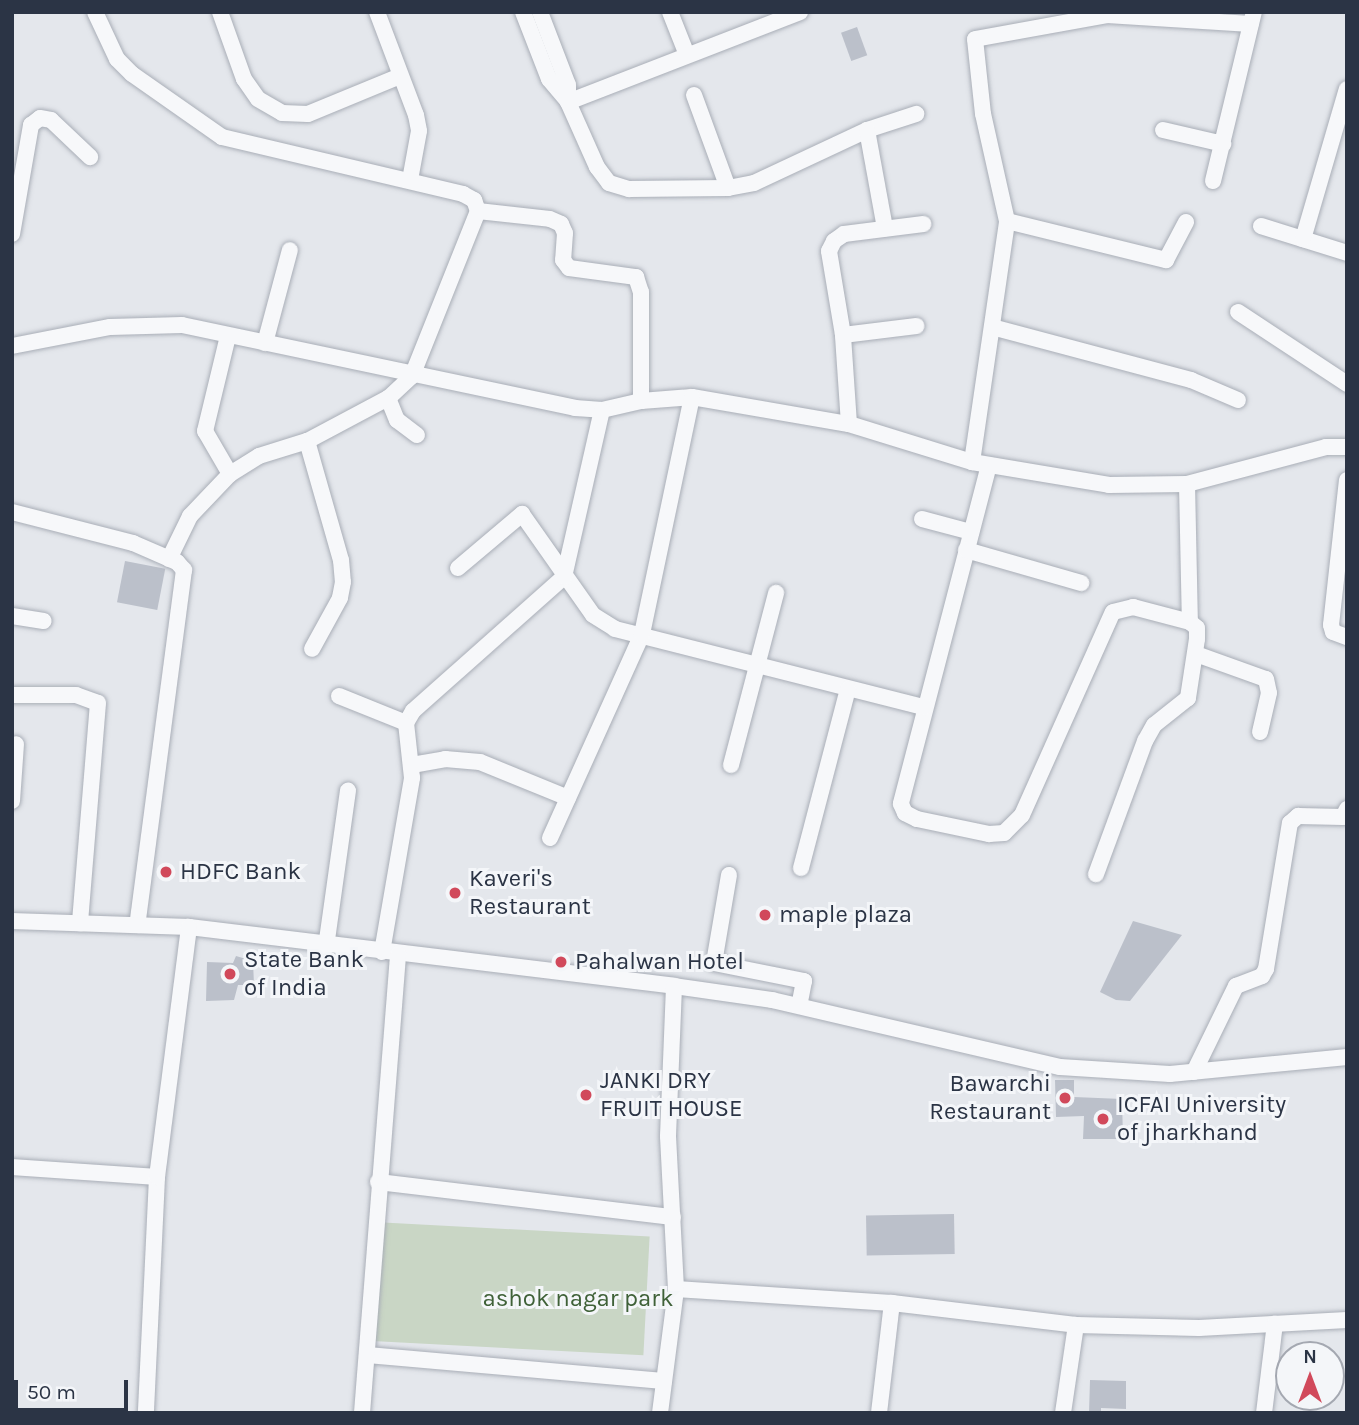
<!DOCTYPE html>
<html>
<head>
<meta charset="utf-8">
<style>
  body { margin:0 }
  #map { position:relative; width:1359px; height:1425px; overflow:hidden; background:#e4e7ec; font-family:Karla,sans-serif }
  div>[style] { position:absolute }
  .green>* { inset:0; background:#c9d6c5; transform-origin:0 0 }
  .building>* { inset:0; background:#bbc0ca; transform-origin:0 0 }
  .roads { filter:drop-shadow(0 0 2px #a9aeb7) drop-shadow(0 0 2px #a9aeb7) }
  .minor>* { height:16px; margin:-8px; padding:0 8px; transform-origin:8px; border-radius:8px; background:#f7f8fa }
  .dots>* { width:19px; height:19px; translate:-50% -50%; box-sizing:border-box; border:4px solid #f4f6f9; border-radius:50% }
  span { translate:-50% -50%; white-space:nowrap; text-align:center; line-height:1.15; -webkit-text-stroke:6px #f4f6f9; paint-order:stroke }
  .poi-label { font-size:24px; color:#2b3445 }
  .left { translate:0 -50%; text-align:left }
  .right { translate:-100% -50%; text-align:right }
  .park-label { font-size:24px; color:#3f6138 }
  .frame { position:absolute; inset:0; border:14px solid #2b3445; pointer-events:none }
  .north { position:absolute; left:1275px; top:1341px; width:70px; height:70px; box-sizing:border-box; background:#f4f6f9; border:2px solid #a4a8b1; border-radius:50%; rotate:0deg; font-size:19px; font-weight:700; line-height:28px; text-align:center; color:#2b3445 }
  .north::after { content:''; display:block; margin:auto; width:24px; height:32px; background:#d1495b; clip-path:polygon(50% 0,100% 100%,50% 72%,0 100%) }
  .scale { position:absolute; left:14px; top:1380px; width:114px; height:32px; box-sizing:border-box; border:4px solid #2b3445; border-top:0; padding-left:9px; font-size:21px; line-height:24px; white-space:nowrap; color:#2b3445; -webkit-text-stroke:5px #f4f6f9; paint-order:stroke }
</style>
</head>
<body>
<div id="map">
  <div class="green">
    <i style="left:374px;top:1222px;width:276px;height:119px;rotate:3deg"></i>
  </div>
  <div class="building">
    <i style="left:857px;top:27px;width:30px;height:17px;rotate:70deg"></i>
    <i style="left:125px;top:561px;width:41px;height:42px;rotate:11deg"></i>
    <i style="clip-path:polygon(1133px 921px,1182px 935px,1130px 1001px,1116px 1000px,1100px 992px)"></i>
    <i style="clip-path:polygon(236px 956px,253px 961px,254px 985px,238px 985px,234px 1000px,206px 1001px,207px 962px,233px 963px)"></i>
    <i style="clip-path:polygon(1055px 1080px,1074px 1080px,1074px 1097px,1122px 1099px,1123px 1139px,1083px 1139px,1084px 1116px,1056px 1117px)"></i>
    <i style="left:954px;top:1214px;width:40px;height:88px;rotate:89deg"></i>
    <i style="clip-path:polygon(1090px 1380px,1126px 1381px,1126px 1409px,1101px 1408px,1101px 1413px,1089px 1413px)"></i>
  </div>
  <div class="roads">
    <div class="minor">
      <i style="left:95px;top:12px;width:52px;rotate:64.9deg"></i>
      <i style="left:117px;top:59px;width:21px;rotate:45deg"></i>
      <i style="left:132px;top:74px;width:110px;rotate:35deg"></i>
      <i style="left:222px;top:137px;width:248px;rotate:13.3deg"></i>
      <i style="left:463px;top:194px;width:13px;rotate:29deg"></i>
      <i style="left:474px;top:200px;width:12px;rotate:70deg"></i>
      <i style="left:478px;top:211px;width:178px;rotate:111.8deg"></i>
      <i style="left:412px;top:376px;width:33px;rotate:137deg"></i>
      <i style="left:388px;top:398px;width:92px;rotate:152deg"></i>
      <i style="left:307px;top:441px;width:50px;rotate:162.6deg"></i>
      <i style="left:259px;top:456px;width:34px;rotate:148deg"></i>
      <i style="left:230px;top:474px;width:58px;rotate:133.6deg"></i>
      <i style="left:190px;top:516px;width:48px;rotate:116deg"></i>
      <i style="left:220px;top:12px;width:71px;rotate:70.3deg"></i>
      <i style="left:244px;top:79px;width:24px;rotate:55deg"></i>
      <i style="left:258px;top:99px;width:28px;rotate:30deg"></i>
      <i style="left:282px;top:113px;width:26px;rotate:2deg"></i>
      <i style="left:308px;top:114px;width:100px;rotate:-22.4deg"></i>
      <i style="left:377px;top:12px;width:110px;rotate:69.3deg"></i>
      <i style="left:416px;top:115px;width:16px;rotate:79deg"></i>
      <i style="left:419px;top:131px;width:50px;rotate:100.4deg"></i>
      <i style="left:523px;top:12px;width:72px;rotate:68.8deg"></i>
      <i style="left:549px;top:79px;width:30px;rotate:50deg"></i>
      <i style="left:540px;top:12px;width:78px;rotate:69deg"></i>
      <i style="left:568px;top:85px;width:17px;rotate:90deg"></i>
      <i style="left:568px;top:102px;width:71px;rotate:66deg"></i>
      <i style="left:597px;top:167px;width:20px;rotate:53deg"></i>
      <i style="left:609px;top:183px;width:21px;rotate:17deg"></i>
      <i style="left:629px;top:189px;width:99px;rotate:-0.6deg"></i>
      <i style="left:728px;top:188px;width:26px;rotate:-11deg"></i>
      <i style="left:754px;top:183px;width:125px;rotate:-25.1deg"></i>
      <i style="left:867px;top:130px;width:52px;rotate:-18.1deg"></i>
      <i style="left:670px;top:12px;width:46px;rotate:68.4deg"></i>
      <i style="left:694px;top:95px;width:99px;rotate:69.9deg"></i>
      <i style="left:568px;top:102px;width:249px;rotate:-21.2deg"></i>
      <i style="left:867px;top:130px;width:100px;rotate:79.6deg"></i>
      <i style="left:1163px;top:130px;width:62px;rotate:13.1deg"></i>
      <i style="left:1213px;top:181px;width:174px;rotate:-76.4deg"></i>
      <i style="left:478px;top:211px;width:72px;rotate:6.3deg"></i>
      <i style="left:550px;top:219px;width:12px;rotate:24deg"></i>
      <i style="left:561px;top:224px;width:10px;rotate:66deg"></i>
      <i style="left:565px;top:233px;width:27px;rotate:94deg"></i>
      <i style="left:563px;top:260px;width:10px;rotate:53deg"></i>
      <i style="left:569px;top:268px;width:68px;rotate:7.7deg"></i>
      <i style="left:636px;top:277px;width:16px;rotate:72deg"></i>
      <i style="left:641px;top:292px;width:109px;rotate:90deg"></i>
      <i style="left:1007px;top:221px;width:164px;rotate:13.8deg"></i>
      <i style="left:1166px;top:260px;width:43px;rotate:-62.2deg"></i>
      <i style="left:1261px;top:226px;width:90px;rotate:17.4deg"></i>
      <i style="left:12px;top:234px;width:111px;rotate:-80.1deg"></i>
      <i style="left:31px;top:125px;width:11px;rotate:-38deg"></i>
      <i style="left:40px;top:118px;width:11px;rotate:10deg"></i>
      <i style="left:51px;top:120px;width:54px;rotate:43.5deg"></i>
      <i style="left:1303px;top:239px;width:156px;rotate:-73.7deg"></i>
      <i style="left:1238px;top:312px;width:131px;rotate:33.4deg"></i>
      <i style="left:992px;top:327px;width:206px;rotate:14.9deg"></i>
      <i style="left:1191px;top:380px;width:51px;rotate:23.1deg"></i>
      <i style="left:843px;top:335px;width:74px;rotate:-7deg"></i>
      <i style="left:228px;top:336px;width:98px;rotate:103.6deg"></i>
      <i style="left:205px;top:431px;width:50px;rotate:59.8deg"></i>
      <i style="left:265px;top:343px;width:96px;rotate:-75deg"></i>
      <i style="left:12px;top:346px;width:100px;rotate:-11deg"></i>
      <i style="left:110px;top:327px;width:72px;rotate:-1.6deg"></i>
      <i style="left:182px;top:325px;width:402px;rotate:11.9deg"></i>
      <i style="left:575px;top:408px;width:27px;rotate:4deg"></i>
      <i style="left:602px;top:410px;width:40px;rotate:-13deg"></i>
      <i style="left:641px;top:401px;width:51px;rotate:-4.5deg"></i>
      <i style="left:692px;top:397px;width:159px;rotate:9.8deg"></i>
      <i style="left:849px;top:424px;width:129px;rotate:17.2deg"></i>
      <i style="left:972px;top:462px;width:139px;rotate:9.5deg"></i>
      <i style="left:1109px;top:485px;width:78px;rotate:-0.7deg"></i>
      <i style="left:1187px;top:484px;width:144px;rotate:-14.9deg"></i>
      <i style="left:1326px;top:447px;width:21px"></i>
      <i style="left:388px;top:398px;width:24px;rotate:68deg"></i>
      <i style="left:397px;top:420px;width:25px;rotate:37deg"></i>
      <i style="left:849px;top:424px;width:89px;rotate:-93.9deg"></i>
      <i style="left:843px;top:335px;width:85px;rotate:-99.5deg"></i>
      <i style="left:829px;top:251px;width:11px;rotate:-63deg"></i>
      <i style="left:834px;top:241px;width:12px;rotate:-35deg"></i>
      <i style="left:844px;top:234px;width:80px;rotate:-7.2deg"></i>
      <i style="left:307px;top:441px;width:124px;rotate:74.1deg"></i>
      <i style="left:341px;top:560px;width:22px;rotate:85deg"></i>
      <i style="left:343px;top:582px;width:16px;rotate:101deg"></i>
      <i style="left:340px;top:598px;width:58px;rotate:118.8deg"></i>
      <i style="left:972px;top:462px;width:244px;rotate:-81.7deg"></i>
      <i style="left:1007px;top:221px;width:110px;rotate:-102.6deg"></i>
      <i style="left:983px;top:114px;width:75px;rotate:-96.1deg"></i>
      <i style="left:975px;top:39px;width:134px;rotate:-10.3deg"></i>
      <i style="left:1107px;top:15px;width:144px;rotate:3.6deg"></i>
      <i style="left:989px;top:465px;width:350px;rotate:104.6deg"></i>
      <i style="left:901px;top:804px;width:10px;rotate:66deg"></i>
      <i style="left:905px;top:813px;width:13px;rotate:27deg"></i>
      <i style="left:917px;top:819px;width:74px;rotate:11.8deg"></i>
      <i style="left:989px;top:834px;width:15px;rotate:-4deg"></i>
      <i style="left:1004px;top:833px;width:25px;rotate:-45deg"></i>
      <i style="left:1022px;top:815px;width:222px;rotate:-65.9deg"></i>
      <i style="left:1113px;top:612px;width:21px;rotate:-14deg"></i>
      <i style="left:1133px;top:607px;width:59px;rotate:14.7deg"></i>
      <i style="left:1190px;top:622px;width:9px;rotate:41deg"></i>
      <i style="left:1197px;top:628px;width:11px;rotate:90deg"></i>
      <i style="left:1197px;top:639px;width:60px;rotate:98.7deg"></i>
      <i style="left:1188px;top:698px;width:43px;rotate:141.5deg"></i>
      <i style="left:1154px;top:725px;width:18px;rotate:119deg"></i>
      <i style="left:1145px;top:741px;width:142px;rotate:110.2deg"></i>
      <i style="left:1347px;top:480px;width:146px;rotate:96.3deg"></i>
      <i style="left:1331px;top:625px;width:7px;rotate:74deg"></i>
      <i style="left:1333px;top:632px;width:15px;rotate:20deg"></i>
      <i style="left:1187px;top:484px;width:138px;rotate:88.8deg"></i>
      <i style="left:12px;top:512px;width:125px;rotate:14.4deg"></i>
      <i style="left:133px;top:543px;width:48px;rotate:23.4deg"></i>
      <i style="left:177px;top:562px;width:11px;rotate:49deg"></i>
      <i style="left:184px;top:570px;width:358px;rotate:97.5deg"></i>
      <i style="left:922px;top:519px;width:51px;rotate:14.9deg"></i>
      <i style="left:966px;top:550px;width:120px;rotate:16deg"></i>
      <i style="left:458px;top:568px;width:84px;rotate:-40.2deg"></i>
      <i style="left:522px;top:514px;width:123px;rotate:54.9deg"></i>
      <i style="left:593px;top:615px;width:26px;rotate:32deg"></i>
      <i style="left:615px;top:629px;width:319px;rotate:14.2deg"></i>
      <i style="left:12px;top:616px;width:32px;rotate:9deg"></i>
      <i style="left:1196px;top:654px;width:74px;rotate:19.7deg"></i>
      <i style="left:1266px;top:679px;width:14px;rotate:78deg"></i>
      <i style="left:1269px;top:693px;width:40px;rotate:103deg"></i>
      <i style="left:12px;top:695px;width:64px"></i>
      <i style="left:76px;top:695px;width:23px;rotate:20deg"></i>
      <i style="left:98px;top:703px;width:221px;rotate:94.7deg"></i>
      <i style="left:339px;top:696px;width:72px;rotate:21.9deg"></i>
      <i style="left:412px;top:765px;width:34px;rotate:-10deg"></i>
      <i style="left:445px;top:759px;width:35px;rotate:5deg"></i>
      <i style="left:480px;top:762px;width:95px;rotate:22.2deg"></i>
      <i style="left:731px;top:765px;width:178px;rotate:-75.3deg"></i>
      <i style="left:12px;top:801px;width:57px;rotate:-86deg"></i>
      <i style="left:550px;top:838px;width:224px;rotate:-65.7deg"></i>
      <i style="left:642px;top:634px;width:242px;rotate:-78.1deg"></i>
      <i style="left:801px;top:868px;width:185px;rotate:-75.3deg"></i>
      <i style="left:729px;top:875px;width:89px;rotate:99.7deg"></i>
      <i style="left:714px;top:963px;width:92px;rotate:11.3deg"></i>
      <i style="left:804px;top:981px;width:25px;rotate:101deg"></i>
      <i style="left:12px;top:921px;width:177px;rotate:1.9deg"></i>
      <i style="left:189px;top:927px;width:489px;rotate:6.9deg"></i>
      <i style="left:674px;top:986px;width:99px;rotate:8.1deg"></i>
      <i style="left:772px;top:1000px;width:296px;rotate:13.1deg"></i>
      <i style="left:1060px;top:1067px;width:110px;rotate:3.6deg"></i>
      <i style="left:1170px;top:1074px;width:178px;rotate:-5.5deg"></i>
      <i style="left:326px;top:947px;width:158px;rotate:-82deg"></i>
      <i style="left:382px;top:952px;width:177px;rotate:-80.2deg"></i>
      <i style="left:412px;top:778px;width:55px;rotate:-96.2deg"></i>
      <i style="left:406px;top:723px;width:14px;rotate:-60deg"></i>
      <i style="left:413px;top:711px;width:202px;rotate:-41.6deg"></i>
      <i style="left:564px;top:577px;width:171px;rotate:-77.2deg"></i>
      <i style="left:1194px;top:1072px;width:96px;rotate:-64deg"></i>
      <i style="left:1236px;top:986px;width:28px;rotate:-21deg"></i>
      <i style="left:1262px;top:976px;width:8px;rotate:-60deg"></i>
      <i style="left:1266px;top:969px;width:148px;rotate:-80.7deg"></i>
      <i style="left:1290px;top:823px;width:11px;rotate:-41deg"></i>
      <i style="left:1298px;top:816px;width:45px;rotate:1.3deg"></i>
      <i style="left:1343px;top:817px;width:9px;rotate:-63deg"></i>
      <i style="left:12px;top:1167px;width:145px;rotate:3.9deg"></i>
      <i style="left:157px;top:1177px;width:236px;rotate:92.7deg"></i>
      <i style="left:157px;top:1177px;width:252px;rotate:-82.7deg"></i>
      <i style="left:378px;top:1182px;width:297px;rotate:6.8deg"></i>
      <i style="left:676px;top:1289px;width:216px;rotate:3.7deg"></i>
      <i style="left:892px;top:1303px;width:185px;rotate:6.8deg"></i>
      <i style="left:1076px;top:1325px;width:123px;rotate:1.4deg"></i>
      <i style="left:1199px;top:1328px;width:148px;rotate:-3.1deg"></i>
      <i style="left:367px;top:1355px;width:298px;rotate:5deg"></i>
      <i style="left:362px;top:1413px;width:460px;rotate:-85.5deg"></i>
      <i style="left:660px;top:1413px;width:125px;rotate:-82.6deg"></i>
      <i style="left:676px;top:1289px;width:153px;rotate:-93deg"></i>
      <i style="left:668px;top:1136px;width:150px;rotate:-87.7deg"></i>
      <i style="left:879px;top:1413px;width:111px;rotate:-83.3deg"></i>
      <i style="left:1063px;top:1413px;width:89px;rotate:-81.6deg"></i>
      <i style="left:1264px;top:1413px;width:90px;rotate:-83deg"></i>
    </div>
  </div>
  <div class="dots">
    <i style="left:166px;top:872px;background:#d1495b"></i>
    <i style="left:455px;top:893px;background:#d1495b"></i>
    <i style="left:765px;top:915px;background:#d1495b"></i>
    <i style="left:561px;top:962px;background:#d1495b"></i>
    <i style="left:230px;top:974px;background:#d1495b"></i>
    <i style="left:586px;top:1095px;background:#d1495b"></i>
    <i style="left:1065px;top:1098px;background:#d1495b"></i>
    <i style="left:1103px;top:1119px;background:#d1495b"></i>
  </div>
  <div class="poi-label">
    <span class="left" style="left:180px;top:872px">HDFC Bank</span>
    <span class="left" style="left:469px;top:893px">Kaveri's<br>Restaurant</span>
    <span class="left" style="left:779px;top:915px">maple plaza</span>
    <span class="left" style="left:244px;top:974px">State Bank<br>of India</span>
    <span class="left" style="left:575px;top:962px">Pahalwan Hotel</span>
    <span class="left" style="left:600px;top:1095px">JANKI DRY<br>FRUIT HOUSE</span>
    <span class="right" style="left:1051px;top:1098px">Bawarchi<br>Restaurant</span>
    <span class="left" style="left:1117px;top:1119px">ICFAI University<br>of jharkhand</span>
  </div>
  <div class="park-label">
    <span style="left:578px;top:1299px">ashok nagar park</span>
  </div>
  <div class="frame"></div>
  <div class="north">N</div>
  <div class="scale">50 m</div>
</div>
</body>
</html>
